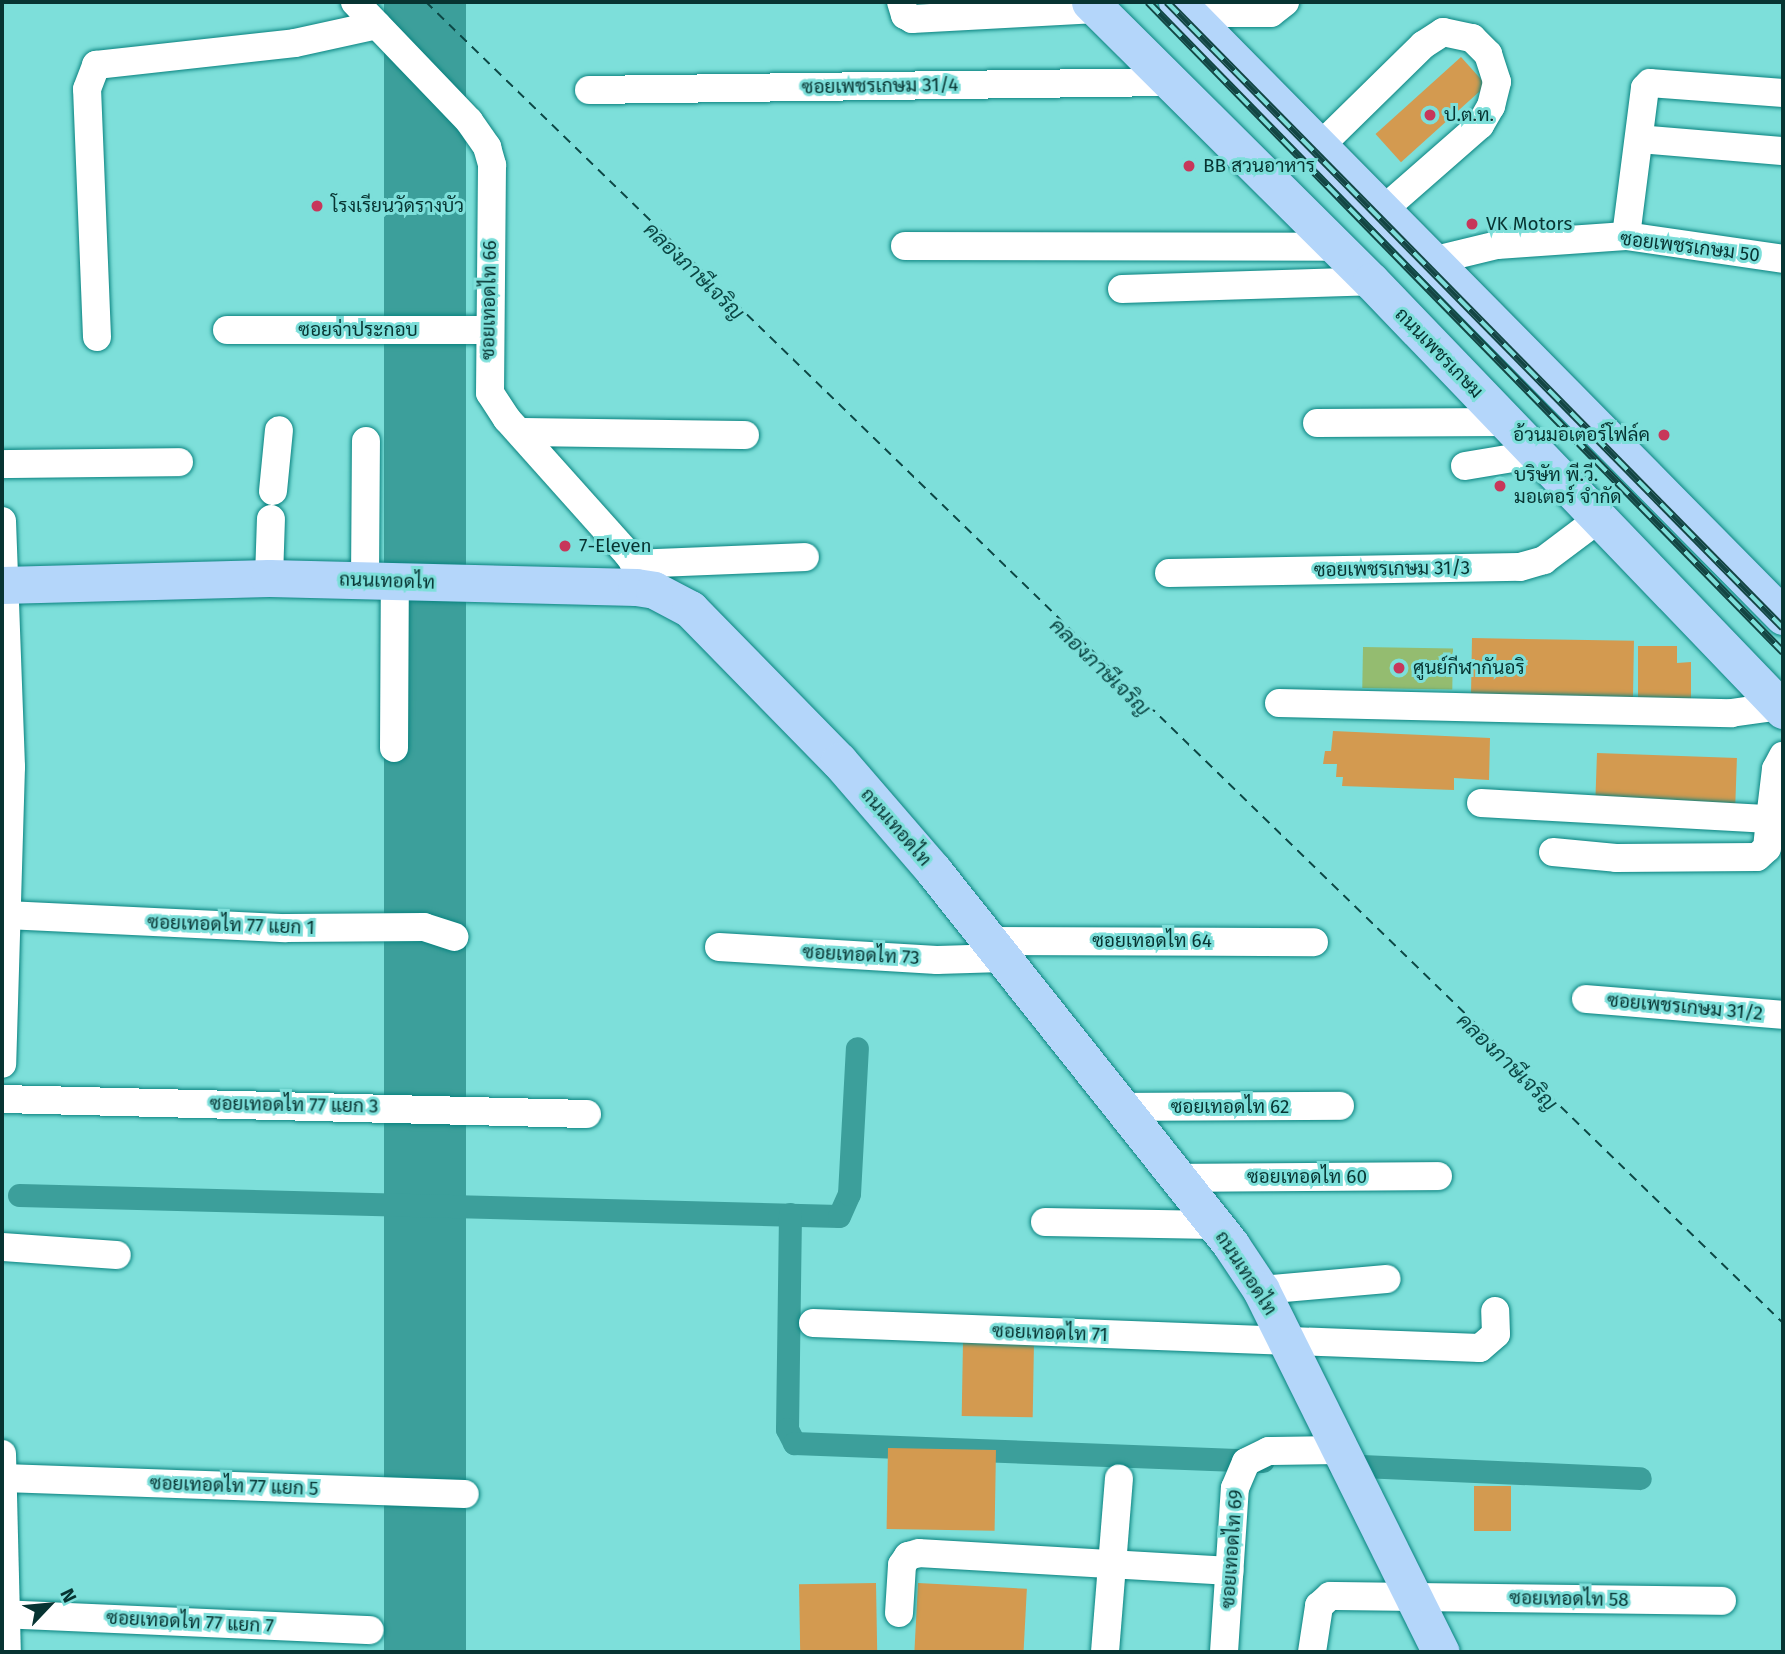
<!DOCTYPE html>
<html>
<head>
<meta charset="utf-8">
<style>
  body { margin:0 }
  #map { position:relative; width:1785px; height:1654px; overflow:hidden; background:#7ddfda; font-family:"Fira Sans",Sarabun,sans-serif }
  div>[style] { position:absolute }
  .green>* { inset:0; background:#94bc70; transform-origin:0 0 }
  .water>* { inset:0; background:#3c9f9b; transform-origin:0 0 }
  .canal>* { height:23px; margin:-11.5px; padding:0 11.5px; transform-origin:11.5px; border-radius:11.5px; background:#3c9f9b }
  .ferry>* { height:2px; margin-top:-1px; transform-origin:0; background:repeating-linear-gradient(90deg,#0c4745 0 9px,transparent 0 16px) }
  .building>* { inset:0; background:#d39a50; transform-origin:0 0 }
  .roads { filter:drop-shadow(0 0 2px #09827f) drop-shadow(0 0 2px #09827f) }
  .minor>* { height:28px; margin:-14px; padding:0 14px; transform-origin:14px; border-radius:14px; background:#fff }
  .major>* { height:37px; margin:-18.5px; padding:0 18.5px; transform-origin:18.5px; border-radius:18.5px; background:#b4d6fa }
  .rail>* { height:8px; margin-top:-4px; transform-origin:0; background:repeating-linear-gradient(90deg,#7ddfda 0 16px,#134644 0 32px); box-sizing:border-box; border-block:2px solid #134644 }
  .dots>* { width:19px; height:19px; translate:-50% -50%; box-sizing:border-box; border:4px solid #7ddfda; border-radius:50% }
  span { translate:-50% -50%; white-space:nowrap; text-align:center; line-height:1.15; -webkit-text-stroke:6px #7ddfda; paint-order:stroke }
  .street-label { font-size:19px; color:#073432 }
  .poi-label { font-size:19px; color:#073432 }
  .left { translate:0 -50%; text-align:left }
  .right { translate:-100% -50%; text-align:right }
  .water-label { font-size:21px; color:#0c4745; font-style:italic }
  .frame { position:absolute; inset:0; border:4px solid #073432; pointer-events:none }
  .north { position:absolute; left:14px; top:1570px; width:70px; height:70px; -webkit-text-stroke:5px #7ddfda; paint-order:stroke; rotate:64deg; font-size:19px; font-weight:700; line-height:28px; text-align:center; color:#073432 }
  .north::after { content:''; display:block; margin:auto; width:24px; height:32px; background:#073432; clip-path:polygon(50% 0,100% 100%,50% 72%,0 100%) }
</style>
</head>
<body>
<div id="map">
  <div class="green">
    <i style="left:1363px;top:647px;width:90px;height:41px;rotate:1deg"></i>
  </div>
  <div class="water">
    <i style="left:384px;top:2px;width:82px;height:1962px"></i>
  </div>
  <div class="canal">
    <i style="left:19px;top:1195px;width:820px;rotate:1.47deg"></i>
    <i style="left:839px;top:1216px;width:24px;rotate:-66deg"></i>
    <i style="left:849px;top:1194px;width:146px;rotate:-86.9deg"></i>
    <i style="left:790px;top:1214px;width:215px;rotate:90.8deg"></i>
    <i style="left:787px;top:1429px;width:16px;rotate:63deg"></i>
    <i style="left:794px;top:1443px;width:469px;rotate:2.2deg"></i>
    <i style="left:1339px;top:1465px;width:301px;rotate:2.5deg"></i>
  </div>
  <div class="ferry">
    <i style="left:426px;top:2px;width:1894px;rotate:44.23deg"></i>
  </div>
  <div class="building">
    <i style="left:1461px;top:57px;width:38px;height:115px;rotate:48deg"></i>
    <i style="left:1472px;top:638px;width:162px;height:65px;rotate:1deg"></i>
    <i style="clip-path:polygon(1638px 646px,1677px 646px,1677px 663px,1691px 662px,1691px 701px,1638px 700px)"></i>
    <i style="clip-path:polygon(1333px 731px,1490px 738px,1489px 780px,1454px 778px,1454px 790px,1342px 786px,1343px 777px,1336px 777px,1337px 764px,1323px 764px,1325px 751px,1331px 751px)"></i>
    <i style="left:1597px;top:753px;width:140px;height:52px;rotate:2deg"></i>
    <i style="left:963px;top:1341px;width:71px;height:75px;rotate:1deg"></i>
    <i style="left:888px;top:1448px;width:108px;height:81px;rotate:1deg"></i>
    <i style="left:1474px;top:1486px;width:37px;height:45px"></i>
    <i style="left:876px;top:1583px;width:69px;height:77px;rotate:89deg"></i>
    <i style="left:918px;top:1583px;width:109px;height:69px;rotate:3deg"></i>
  </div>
  <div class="roads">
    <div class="minor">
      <i style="left:355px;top:2px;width:165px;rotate:46.2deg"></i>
      <i style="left:469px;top:121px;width:32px;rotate:55deg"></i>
      <i style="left:487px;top:147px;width:19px;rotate:74deg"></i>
      <i style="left:492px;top:165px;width:228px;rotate:90.5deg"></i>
      <i style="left:490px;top:393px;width:31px;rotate:57deg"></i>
      <i style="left:507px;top:419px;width:180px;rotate:48.2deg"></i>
      <i style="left:627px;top:553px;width:46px;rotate:53.9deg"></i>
      <i style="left:901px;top:2px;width:14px;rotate:73deg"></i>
      <i style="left:905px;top:15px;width:8px;rotate:30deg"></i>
      <i style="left:912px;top:19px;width:185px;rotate:-3.1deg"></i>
      <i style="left:1188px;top:13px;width:83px"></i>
      <i style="left:1271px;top:13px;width:18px;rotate:-38deg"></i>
      <i style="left:589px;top:90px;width:582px;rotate:-0.79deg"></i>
      <i style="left:1639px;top:139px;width:144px;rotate:4.8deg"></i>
      <i style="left:1319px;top:147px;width:146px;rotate:-44.4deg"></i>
      <i style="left:1423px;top:45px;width:24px;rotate:-33deg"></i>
      <i style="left:1443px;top:32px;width:30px;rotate:12deg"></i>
      <i style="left:1472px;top:38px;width:23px;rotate:45deg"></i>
      <i style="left:1488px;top:54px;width:29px;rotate:72deg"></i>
      <i style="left:1497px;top:82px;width:25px;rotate:104deg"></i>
      <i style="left:1491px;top:106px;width:22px;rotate:120deg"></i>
      <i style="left:1480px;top:125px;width:129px;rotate:138.8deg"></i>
      <i style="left:1626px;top:236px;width:149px;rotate:-82.7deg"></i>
      <i style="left:1645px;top:88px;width:7px;rotate:-45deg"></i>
      <i style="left:1650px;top:83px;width:133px;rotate:4.3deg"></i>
      <i style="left:905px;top:246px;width:432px;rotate:0.1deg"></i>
      <i style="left:1431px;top:261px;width:68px;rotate:-13.6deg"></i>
      <i style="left:1497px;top:245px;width:129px;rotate:-4deg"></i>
      <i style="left:1626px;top:236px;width:159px;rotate:8.3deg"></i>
      <i style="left:1122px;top:289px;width:249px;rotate:-1.8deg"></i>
      <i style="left:227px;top:330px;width:263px"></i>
      <i style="left:97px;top:337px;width:248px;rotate:-92.3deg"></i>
      <i style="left:87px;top:89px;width:26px;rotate:-69deg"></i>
      <i style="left:96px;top:65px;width:200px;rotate:-6.3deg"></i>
      <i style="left:295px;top:43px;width:84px;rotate:-12.4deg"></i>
      <i style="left:1317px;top:423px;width:188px;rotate:-0.3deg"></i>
      <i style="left:520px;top:432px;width:225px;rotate:0.8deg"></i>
      <i style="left:2px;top:464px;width:177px;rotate:-0.6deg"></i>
      <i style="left:1465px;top:466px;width:73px;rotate:-9.5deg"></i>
      <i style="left:273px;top:491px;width:61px;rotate:-84.4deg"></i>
      <i style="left:2px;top:521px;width:246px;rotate:87.9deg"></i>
      <i style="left:11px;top:767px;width:297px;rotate:91.7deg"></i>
      <i style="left:634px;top:564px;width:171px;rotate:-2.3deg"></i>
      <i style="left:1169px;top:573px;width:351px;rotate:-1deg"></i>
      <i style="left:1520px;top:567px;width:25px;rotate:-16deg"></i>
      <i style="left:1544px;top:560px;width:70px;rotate:-36.9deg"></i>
      <i style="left:269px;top:578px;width:59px;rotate:-88.1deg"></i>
      <i style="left:365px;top:580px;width:139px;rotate:-89.6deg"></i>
      <i style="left:1279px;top:703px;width:452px;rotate:1.3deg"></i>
      <i style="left:1731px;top:713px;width:49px;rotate:-8.1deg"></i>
      <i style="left:394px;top:748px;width:167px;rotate:-89.7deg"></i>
      <i style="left:1481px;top:803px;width:289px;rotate:3.2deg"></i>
      <i style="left:1770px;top:819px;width:50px;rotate:-83.2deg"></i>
      <i style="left:1776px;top:769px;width:15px;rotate:-62deg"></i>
      <i style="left:1553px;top:852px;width:63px;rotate:5.4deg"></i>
      <i style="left:1616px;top:858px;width:141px;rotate:-0.4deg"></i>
      <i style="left:1757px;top:857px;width:13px;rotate:-42deg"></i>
      <i style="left:1767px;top:848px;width:29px;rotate:-84deg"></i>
      <i style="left:6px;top:915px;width:280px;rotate:2.7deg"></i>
      <i style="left:286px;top:928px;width:138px;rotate:-0.4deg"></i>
      <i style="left:424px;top:927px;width:32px;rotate:18deg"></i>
      <i style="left:990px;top:941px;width:324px;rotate:0.2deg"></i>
      <i style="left:719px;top:947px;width:218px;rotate:3.4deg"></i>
      <i style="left:937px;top:960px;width:66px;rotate:-1.7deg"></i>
      <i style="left:1586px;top:999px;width:198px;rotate:4.6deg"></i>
      <i style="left:2px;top:1099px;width:585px;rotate:1.47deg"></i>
      <i style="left:1119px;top:1107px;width:221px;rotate:-0.3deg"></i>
      <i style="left:1177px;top:1178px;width:261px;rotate:-0.4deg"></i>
      <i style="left:1045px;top:1222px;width:170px;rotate:1deg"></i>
      <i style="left:2px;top:1247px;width:115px;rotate:4deg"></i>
      <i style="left:1261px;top:1290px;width:126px;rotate:-5deg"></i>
      <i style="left:813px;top:1323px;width:667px;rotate:2.15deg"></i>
      <i style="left:1480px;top:1348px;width:21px;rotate:-41deg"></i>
      <i style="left:1496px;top:1334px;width:23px;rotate:-92deg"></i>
      <i style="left:2px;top:1454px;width:198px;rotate:88.6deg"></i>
      <i style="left:3px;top:1478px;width:462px;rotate:2deg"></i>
      <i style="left:899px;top:1613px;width:48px;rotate:-86.4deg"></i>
      <i style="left:902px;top:1565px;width:11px;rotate:-56deg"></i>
      <i style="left:908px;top:1556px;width:11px;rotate:-15deg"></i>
      <i style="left:919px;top:1553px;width:311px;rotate:3.3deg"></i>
      <i style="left:2px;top:1614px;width:368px;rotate:2.5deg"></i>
      <i style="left:1105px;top:1652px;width:174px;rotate:-85.4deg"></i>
      <i style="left:1224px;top:1652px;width:164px;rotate:-86.2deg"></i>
      <i style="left:1235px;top:1488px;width:28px;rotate:-67deg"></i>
      <i style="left:1246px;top:1462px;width:25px;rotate:-26deg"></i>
      <i style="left:1269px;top:1451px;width:73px;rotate:-0.8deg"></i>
      <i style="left:1312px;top:1652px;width:47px;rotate:-81.3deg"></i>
      <i style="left:1319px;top:1606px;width:15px;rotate:-42deg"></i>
      <i style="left:1330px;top:1596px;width:392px;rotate:0.7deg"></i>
    </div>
    <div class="major">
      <i style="left:1090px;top:2px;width:396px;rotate:44.8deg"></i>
      <i style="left:1371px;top:281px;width:595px;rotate:46.16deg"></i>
      <i style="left:1177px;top:2px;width:863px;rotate:45.38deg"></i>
      <i style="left:2px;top:585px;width:267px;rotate:-1.5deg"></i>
      <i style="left:269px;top:578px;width:367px;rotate:1.4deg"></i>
      <i style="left:636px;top:587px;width:18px;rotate:9deg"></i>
      <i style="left:654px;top:590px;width:41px;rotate:27.8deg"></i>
      <i style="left:690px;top:609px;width:213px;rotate:45.6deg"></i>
      <i style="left:839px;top:761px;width:144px;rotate:49.2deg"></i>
      <i style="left:933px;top:870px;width:479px;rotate:51.5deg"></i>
      <i style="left:1231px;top:1245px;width:54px;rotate:56.3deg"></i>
      <i style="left:1261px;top:1290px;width:404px;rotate:63.6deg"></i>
    </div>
  </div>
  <div class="rail">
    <i style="left:1148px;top:2px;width:909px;rotate:45.67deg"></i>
    <i style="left:1167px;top:2px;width:878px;rotate:45.46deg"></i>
  </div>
  <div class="dots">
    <i style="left:1430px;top:115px;background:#c7375a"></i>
    <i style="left:1189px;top:166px;background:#c7375a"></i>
    <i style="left:317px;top:206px;background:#c7375a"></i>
    <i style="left:1472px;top:224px;background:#c7375a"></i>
    <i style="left:1664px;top:435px;background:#c7375a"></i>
    <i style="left:1500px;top:486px;background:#c7375a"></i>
    <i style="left:565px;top:546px;background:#c7375a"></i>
    <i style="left:1399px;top:668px;background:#c7375a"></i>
  </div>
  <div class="street-label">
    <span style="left:880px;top:86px;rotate:-1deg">ซอยเพชรเกษม 31/4</span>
    <span style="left:1690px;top:247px;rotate:7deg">ซอยเพชรเกษม 50</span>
    <span style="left:489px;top:300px;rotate:-89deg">ซอยเทอดไท 66</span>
    <span style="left:358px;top:330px">ซอยจ่าประกอบ</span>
    <span style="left:1439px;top:353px;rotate:46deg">ถนนเพชรเกษม</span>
    <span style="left:1392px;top:569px;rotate:-1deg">ซอยเพชรเกษม 31/3</span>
    <span style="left:387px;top:581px;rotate:2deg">ถนนเทอดไท</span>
    <span style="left:896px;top:827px;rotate:49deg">ถนนเทอดไท</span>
    <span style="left:231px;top:925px;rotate:2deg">ซอยเทอดไท 77 แยก 1</span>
    <span style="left:1152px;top:941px">ซอยเทอดไท 64</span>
    <span style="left:861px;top:955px;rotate:3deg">ซอยเทอดไท 73</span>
    <span style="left:1685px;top:1007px;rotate:5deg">ซอยเพชรเกษม 31/2</span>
    <span style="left:294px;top:1105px;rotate:1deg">ซอยเทอดไท 77 แยก 3</span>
    <span style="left:1230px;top:1107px">ซอยเทอดไท 62</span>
    <span style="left:1307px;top:1177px">ซอยเทอดไท 60</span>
    <span style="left:1246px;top:1273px;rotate:57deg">ถนนเทอดไท</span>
    <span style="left:1050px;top:1333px;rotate:2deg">ซอยเทอดไท 71</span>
    <span style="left:234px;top:1486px;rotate:2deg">ซอยเทอดไท 77 แยก 5</span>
    <span style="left:1232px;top:1549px;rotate:-86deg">ซอยเทอดไท 69</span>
    <span style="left:1569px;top:1599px;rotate:1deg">ซอยเทอดไท 58</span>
    <span style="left:190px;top:1622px;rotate:3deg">ซอยเทอดไท 77 แยก 7</span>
  </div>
  <div class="poi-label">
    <span class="left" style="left:1444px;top:115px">ป.ต.ท.</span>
    <span class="left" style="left:1203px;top:166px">BB สวนอาหาร</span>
    <span class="left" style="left:331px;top:206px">โรงเรียนวัดรางบัว</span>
    <span class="left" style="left:1486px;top:224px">VK Motors</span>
    <span class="right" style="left:1650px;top:435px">อ้วนมอเตอร์โฟล์ค</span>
    <span class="left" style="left:1514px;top:486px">บริษัท พี.วี.<br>มอเตอร์ จำกัด</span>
    <span class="left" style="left:579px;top:546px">7-Eleven</span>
    <span class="left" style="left:1413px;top:668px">ศูนย์กีฬากันอริ</span>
  </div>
  <div class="water-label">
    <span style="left:694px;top:271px;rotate:44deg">คลองภาษีเจริญ</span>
    <span style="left:1100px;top:667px;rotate:44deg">คลองภาษีเจริญ</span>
    <span style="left:1507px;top:1062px;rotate:44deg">คลองภาษีเจริญ</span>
  </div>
  <div class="frame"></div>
  <div class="north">N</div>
</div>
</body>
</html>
